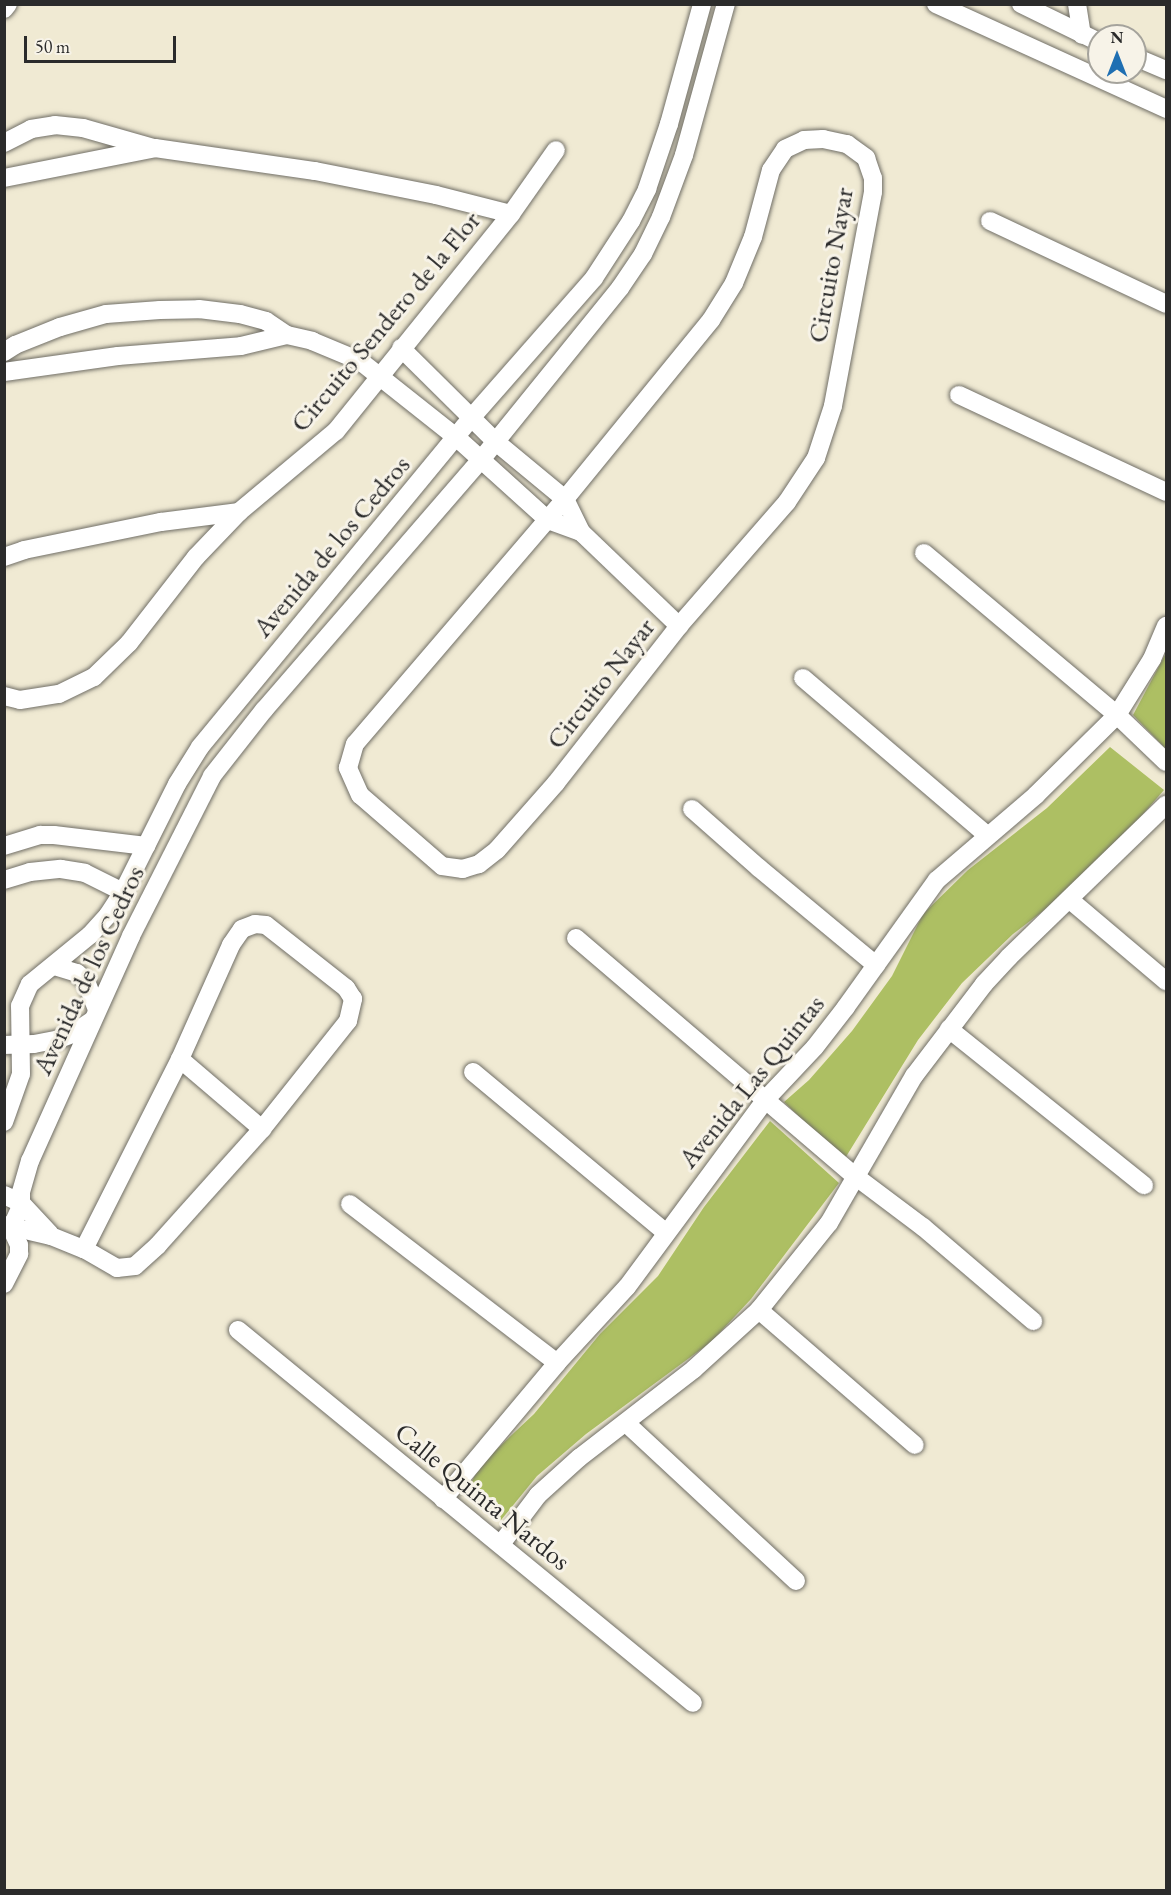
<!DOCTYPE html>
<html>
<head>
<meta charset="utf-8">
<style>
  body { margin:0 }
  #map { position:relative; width:1171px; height:1895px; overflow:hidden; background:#f0ead3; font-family:"EB Garamond",serif }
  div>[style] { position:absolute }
  .green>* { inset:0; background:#adbf63 }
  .roads { filter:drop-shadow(0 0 2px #706e66) drop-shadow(0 0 2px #706e66) }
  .street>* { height:18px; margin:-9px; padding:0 9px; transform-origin:9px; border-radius:9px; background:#fff }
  span { translate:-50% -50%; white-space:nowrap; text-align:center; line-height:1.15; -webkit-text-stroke:6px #f7f3e8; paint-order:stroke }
  .street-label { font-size:27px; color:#2b2b2b }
  .frame { position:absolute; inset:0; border:6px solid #2b2b2b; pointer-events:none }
  .north { position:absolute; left:1087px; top:24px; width:60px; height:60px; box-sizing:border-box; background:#f7f3e8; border:2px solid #a5a39c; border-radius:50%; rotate:0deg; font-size:16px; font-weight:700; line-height:24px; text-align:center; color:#2b2b2b }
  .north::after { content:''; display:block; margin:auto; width:21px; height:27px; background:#1f6fb2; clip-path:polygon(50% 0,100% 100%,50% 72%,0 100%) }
  .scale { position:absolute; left:24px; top:36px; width:152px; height:27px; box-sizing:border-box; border:3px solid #2b2b2b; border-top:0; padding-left:8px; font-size:18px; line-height:21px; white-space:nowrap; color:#2b2b2b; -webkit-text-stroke:4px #f7f3e8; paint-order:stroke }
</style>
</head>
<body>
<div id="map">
  <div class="green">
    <i style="clip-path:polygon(1166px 653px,1166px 749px,1133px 715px)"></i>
    <i style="clip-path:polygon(1110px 747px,1164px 790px,1124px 836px,1064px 895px,1013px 934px,962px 983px,918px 1040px,844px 1160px,784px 1102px,809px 1080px,852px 1031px,892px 976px,923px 914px,968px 870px,1047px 808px)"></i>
    <i style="clip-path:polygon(770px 1121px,839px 1183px,751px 1299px,711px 1342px,586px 1434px,537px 1476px,501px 1520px,464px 1496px,481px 1464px,534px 1414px,600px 1334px,658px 1276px,704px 1207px)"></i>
  </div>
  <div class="roads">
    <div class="street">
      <i style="left:936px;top:4px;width:253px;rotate:24.5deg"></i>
      <i style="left:1021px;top:4px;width:87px;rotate:26deg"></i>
      <i style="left:1077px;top:4px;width:31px;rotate:81deg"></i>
      <i style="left:4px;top:9px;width:6px;rotate:-51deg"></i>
      <i style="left:1135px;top:57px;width:34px;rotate:23deg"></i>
      <i style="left:823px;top:139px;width:25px;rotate:12deg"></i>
      <i style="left:847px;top:144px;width:24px;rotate:36deg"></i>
      <i style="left:866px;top:158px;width:21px;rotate:71deg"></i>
      <i style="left:873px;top:178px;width:14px;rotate:90deg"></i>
      <i style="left:873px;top:192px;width:218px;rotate:100.6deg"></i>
      <i style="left:833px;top:406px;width:55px;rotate:108.1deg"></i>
      <i style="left:816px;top:458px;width:53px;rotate:123.4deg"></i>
      <i style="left:787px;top:502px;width:164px;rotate:131.1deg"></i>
      <i style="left:679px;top:626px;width:199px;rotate:128.1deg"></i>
      <i style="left:556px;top:783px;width:89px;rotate:131.4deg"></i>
      <i style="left:497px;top:850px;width:23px;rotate:142deg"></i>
      <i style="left:479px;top:864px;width:17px;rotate:163deg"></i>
      <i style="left:463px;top:869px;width:21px;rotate:-172deg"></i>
      <i style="left:442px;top:866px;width:108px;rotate:-139.1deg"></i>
      <i style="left:360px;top:795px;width:30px;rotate:-114deg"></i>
      <i style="left:348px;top:768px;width:25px;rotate:-74deg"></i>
      <i style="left:355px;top:744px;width:323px;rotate:-49.4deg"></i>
      <i style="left:565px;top:499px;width:231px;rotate:-50.8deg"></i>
      <i style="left:711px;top:320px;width:44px;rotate:-58.1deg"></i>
      <i style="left:734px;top:283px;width:50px;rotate:-67.6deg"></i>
      <i style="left:753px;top:237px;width:69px;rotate:-75deg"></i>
      <i style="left:771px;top:170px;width:25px;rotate:-56deg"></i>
      <i style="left:785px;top:149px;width:21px;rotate:-25deg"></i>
      <i style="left:804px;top:140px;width:19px;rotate:-3deg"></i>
      <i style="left:4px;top:143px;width:30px;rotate:-27deg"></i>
      <i style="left:31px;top:129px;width:24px;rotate:-9deg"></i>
      <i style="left:55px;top:125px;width:28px;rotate:6deg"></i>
      <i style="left:83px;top:128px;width:73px;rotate:15.9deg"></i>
      <i style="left:4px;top:178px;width:154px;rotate:-11.2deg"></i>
      <i style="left:155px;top:148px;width:162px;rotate:8.2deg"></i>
      <i style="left:315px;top:171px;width:123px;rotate:11.2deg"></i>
      <i style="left:436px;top:195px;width:77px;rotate:14.2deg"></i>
      <i style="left:990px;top:221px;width:195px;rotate:25.2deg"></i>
      <i style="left:401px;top:348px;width:134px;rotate:44.7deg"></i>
      <i style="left:496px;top:442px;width:89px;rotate:39.6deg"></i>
      <i style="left:565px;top:499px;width:37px;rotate:64deg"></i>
      <i style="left:581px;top:532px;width:136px;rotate:43.8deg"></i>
      <i style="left:4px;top:352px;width:13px;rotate:-32deg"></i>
      <i style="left:15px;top:345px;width:48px;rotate:-21.8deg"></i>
      <i style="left:60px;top:327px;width:48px;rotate:-15.8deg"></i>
      <i style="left:106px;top:314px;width:54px;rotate:-4.2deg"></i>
      <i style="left:160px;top:310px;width:39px;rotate:-1deg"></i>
      <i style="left:199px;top:309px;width:41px;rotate:7deg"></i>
      <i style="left:240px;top:314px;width:27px;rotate:15deg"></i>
      <i style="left:266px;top:321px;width:25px;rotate:34deg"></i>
      <i style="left:4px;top:372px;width:115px;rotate:-8deg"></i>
      <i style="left:118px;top:356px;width:123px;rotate:-4.6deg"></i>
      <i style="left:241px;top:346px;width:47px;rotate:-13.4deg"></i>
      <i style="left:287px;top:335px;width:26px;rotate:13deg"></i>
      <i style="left:312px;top:341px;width:52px;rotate:22.6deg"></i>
      <i style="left:360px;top:361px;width:122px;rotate:38.4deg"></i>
      <i style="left:456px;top:437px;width:124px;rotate:42.1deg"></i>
      <i style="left:548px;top:520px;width:35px;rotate:20deg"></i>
      <i style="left:959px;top:395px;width:229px;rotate:25.1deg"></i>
      <i style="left:924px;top:553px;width:252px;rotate:40deg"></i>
      <i style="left:1117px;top:715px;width:68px;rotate:43.8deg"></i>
      <i style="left:4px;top:557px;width:21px;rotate:-19deg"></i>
      <i style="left:24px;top:550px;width:140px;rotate:-11.6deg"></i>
      <i style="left:161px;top:522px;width:79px;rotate:-7.3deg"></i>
      <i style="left:803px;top:678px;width:242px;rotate:40.5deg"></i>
      <i style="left:4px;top:696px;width:16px;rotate:14deg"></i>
      <i style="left:20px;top:700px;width:39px;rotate:-9deg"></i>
      <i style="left:59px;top:694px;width:39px;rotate:-26deg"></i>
      <i style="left:94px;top:677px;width:49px;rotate:-44.2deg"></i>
      <i style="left:129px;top:643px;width:109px;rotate:-52.1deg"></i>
      <i style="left:196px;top:557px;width:62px;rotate:-46.3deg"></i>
      <i style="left:239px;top:512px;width:126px;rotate:-39.9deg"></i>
      <i style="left:336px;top:431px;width:279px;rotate:-51.1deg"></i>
      <i style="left:511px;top:214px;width:78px;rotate:-54.9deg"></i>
      <i style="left:692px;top:809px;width:89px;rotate:41.4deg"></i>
      <i style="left:759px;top:868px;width:152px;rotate:39.7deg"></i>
      <i style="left:4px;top:846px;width:38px;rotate:-17deg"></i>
      <i style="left:40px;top:835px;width:14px"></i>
      <i style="left:54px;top:835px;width:93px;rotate:6.8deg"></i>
      <i style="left:4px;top:880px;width:27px;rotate:-17deg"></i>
      <i style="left:30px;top:872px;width:31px;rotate:-6deg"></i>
      <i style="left:61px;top:869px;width:24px;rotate:9deg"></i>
      <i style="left:85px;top:873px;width:42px;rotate:26.6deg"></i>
      <i style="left:1070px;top:900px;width:126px;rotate:40.2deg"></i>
      <i style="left:576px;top:938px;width:367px;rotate:40.5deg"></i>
      <i style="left:855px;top:1176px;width:85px;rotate:36.9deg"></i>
      <i style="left:923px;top:1227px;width:145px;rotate:40.5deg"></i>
      <i style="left:54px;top:966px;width:24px;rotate:17deg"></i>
      <i style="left:77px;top:973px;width:12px;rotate:42deg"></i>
      <i style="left:86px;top:981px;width:30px;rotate:69deg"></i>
      <i style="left:949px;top:1029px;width:250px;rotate:38.7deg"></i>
      <i style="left:4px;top:1045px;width:30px;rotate:-2deg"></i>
      <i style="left:34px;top:1044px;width:25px;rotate:-11deg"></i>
      <i style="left:59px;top:1039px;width:14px;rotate:-21deg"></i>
      <i style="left:72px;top:1034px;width:23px;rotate:-34deg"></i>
      <i style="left:180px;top:1059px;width:108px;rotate:40.5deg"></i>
      <i style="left:473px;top:1072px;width:251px;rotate:39.8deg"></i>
      <i style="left:4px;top:1122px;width:51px;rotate:-70.5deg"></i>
      <i style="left:21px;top:1074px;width:68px;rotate:-90.8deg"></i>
      <i style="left:20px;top:1006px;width:24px;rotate:-66deg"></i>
      <i style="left:30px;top:984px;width:77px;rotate:-39.2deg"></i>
      <i style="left:90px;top:935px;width:27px;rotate:-48deg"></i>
      <i style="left:108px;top:915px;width:27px;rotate:-57deg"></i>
      <i style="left:123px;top:892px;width:121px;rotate:-63.4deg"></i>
      <i style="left:177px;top:784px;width:44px;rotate:-58.1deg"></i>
      <i style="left:200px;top:747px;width:428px;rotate:-50.5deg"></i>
      <i style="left:472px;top:417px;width:185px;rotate:-48.7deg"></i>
      <i style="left:594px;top:278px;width:68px;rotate:-57deg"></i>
      <i style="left:631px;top:221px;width:36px;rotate:-63deg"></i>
      <i style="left:647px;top:189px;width:69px;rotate:-71.3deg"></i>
      <i style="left:669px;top:124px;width:124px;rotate:-74.6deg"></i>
      <i style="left:4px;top:1195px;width:19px;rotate:25deg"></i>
      <i style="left:21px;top:1203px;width:42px;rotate:46.9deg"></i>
      <i style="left:350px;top:1204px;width:261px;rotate:37.5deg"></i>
      <i style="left:4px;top:1225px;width:48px;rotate:13.2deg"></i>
      <i style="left:51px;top:1236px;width:35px;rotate:22deg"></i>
      <i style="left:84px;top:1249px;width:38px;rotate:30deg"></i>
      <i style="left:117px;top:1268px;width:18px;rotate:-6deg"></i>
      <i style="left:135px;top:1266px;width:31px;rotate:-42deg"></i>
      <i style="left:158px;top:1245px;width:156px;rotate:-48.1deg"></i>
      <i style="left:262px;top:1129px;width:138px;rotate:-51.5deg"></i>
      <i style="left:348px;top:1021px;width:23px;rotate:-77deg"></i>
      <i style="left:353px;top:999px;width:13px;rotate:-122deg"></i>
      <i style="left:346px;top:988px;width:102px;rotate:-141.8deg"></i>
      <i style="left:266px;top:925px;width:11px;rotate:-175deg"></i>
      <i style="left:255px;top:924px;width:14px;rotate:159deg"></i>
      <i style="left:242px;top:929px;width:19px;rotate:125deg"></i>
      <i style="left:231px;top:945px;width:125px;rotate:114.1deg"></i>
      <i style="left:180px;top:1059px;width:213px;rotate:116.8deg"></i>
      <i style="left:4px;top:1284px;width:34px;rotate:-63deg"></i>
      <i style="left:19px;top:1254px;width:9px;rotate:-90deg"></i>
      <i style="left:19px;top:1245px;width:19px;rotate:-115deg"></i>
      <i style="left:11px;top:1228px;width:23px;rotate:-65deg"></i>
      <i style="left:21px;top:1207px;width:15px;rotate:-90deg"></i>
      <i style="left:21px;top:1192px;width:32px;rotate:-74deg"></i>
      <i style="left:30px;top:1161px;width:247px;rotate:-65.8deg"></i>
      <i style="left:131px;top:936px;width:179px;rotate:-63.1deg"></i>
      <i style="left:212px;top:776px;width:84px;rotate:-51.8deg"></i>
      <i style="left:264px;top:710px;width:330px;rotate:-49.1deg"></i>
      <i style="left:480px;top:461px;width:223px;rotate:-51deg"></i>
      <i style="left:620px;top:288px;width:41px;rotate:-55.9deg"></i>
      <i style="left:643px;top:254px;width:41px;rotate:-64.1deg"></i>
      <i style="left:661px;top:217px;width:66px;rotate:-69.6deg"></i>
      <i style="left:684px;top:155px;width:157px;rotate:-74.5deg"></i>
      <i style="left:759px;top:1310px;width:206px;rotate:40.9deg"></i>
      <i style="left:238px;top:1330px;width:588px;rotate:39.34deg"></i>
      <i style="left:626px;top:1423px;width:232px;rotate:42.9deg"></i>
      <i style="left:443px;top:1499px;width:177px;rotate:-50deg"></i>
      <i style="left:557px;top:1363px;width:103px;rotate:-47.4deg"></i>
      <i style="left:627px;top:1287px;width:234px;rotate:-53.5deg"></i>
      <i style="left:766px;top:1099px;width:71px;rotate:-46.7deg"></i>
      <i style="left:815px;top:1047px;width:51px;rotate:-52.2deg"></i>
      <i style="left:846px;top:1007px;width:156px;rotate:-54.4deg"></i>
      <i style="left:937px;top:880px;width:130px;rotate:-40.6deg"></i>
      <i style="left:1036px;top:795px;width:114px;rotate:-44.6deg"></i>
      <i style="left:1117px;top:715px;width:66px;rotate:-58deg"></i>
      <i style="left:1152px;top:659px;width:36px;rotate:-67deg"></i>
      <i style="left:501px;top:1544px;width:61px;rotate:-52.9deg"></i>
      <i style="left:538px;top:1495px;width:55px;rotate:-42.1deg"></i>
      <i style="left:579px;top:1458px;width:145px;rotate:-37.7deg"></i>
      <i style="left:694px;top:1369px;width:88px;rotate:-42.2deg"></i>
      <i style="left:759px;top:1310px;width:112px;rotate:-51.2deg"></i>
      <i style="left:829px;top:1223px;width:170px;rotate:-60deg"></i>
      <i style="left:914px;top:1076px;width:116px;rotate:-52.7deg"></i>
      <i style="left:984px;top:984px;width:37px;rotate:-47deg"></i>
      <i style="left:1009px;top:957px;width:219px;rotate:-44.1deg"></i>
    </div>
  </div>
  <div class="street-label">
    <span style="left:830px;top:265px;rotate:-80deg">Circuito Nayar</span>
    <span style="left:385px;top:321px;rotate:-50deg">Circuito Sendero de la Flor</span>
    <span style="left:331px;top:546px;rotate:-50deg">Avenida de los Cedros</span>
    <span style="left:600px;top:683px;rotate:-52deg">Circuito Nayar</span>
    <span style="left:88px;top:970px;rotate:-65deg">Avenida de los Cedros</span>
    <span style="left:751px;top:1081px;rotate:-51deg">Avenida Las Quintas</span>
    <span style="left:483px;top:1496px;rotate:39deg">Calle Quinta Nardos</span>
  </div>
  <div class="frame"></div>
  <div class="north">N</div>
  <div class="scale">50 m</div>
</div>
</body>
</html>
